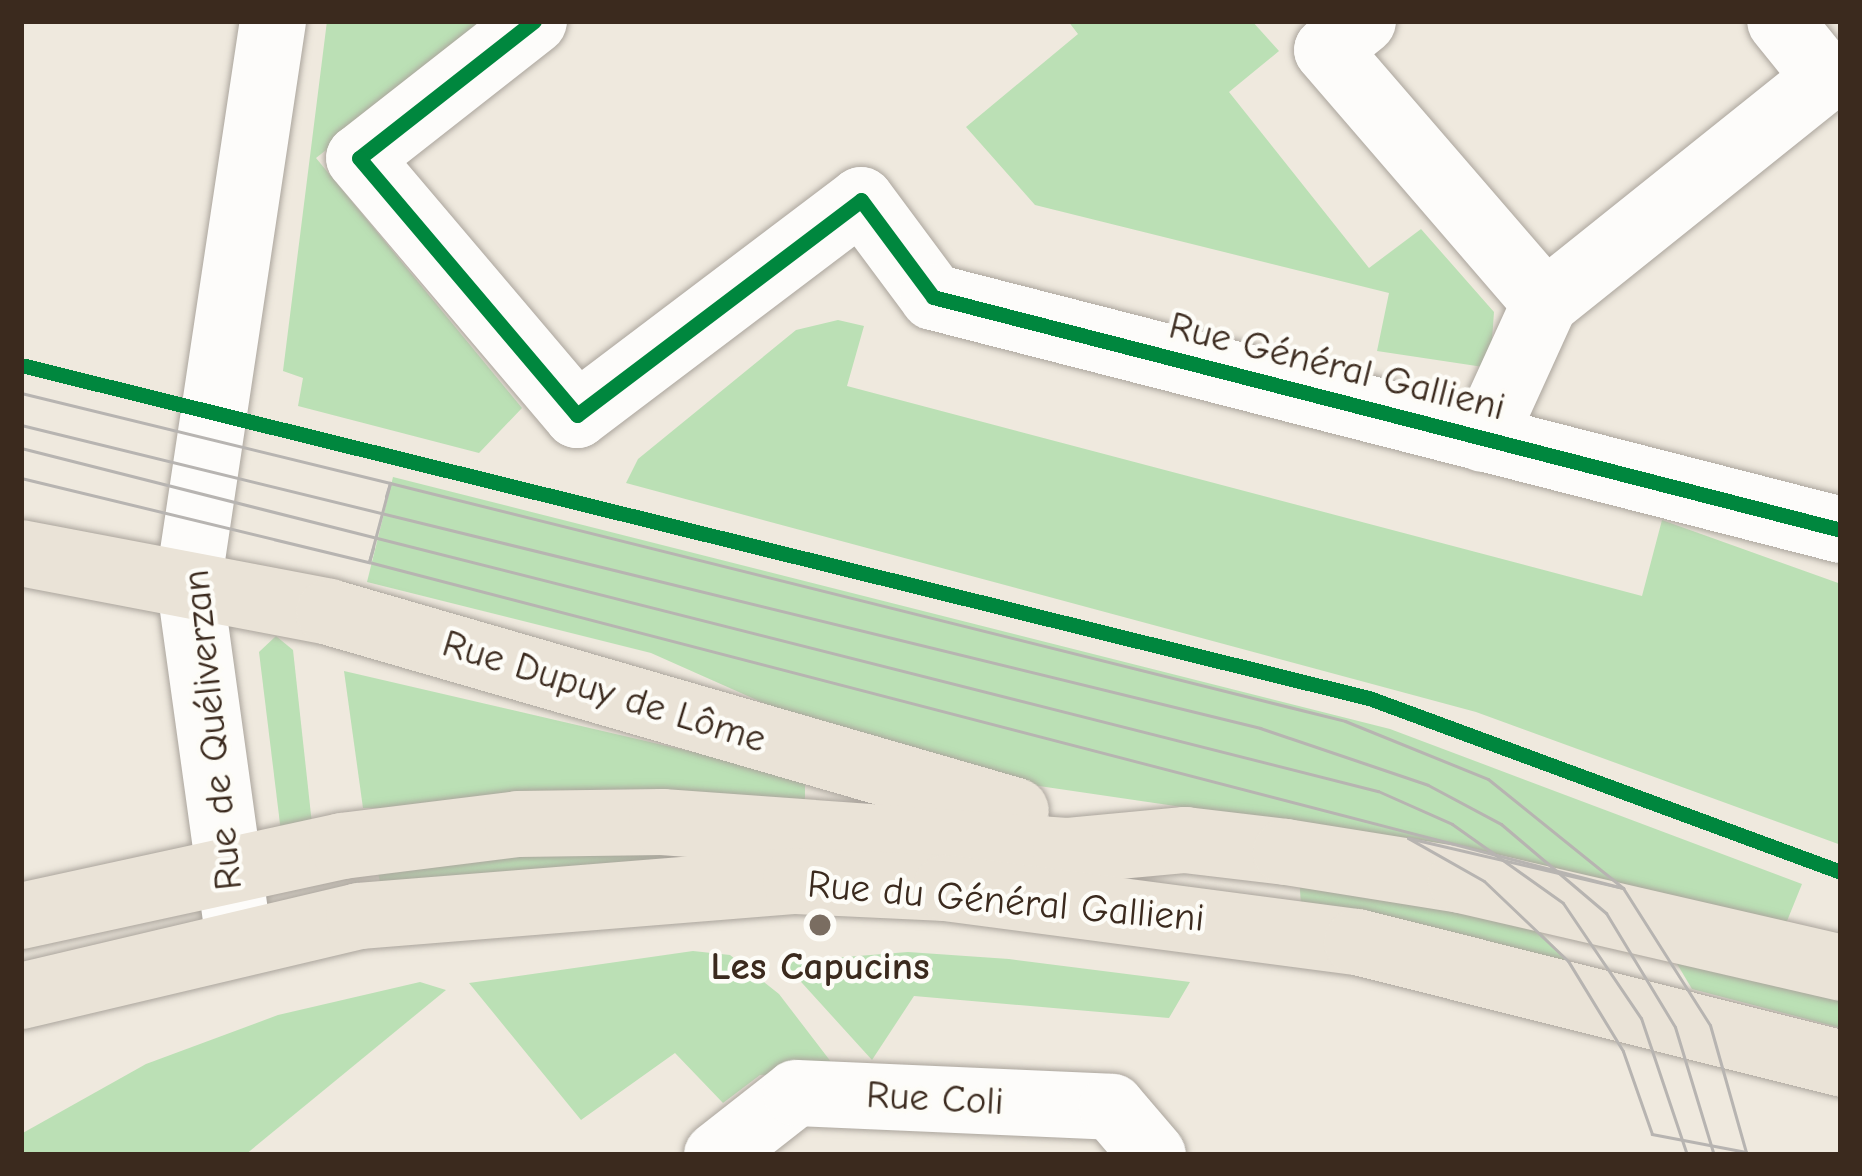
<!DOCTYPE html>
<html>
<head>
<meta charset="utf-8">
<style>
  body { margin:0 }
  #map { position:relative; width:1862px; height:1176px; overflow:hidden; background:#efe9de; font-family:"Comic Neue",sans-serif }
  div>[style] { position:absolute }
  .green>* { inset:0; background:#bbe0b5 }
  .roads { filter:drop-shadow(0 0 3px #aba59d) drop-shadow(0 0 3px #aba59d) }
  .minor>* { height:66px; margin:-33px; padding:0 33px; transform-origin:33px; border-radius:33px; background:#fdfcfa }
  .major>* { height:66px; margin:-33px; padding:0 33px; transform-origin:33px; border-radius:33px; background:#eae3d7 }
  .tram>* { height:3px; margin:-1.5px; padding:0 1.5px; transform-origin:1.5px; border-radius:1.5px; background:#b7b4b1 }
  .cycleway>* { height:15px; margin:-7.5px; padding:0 7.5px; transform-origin:7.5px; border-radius:7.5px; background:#00873e }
  .dots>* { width:33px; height:33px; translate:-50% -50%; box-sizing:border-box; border:6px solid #fdfcf7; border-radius:50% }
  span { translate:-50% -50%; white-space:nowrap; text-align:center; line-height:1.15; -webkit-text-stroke:9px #fdfcf7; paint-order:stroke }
  .street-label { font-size:39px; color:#3b2a1e }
  .poi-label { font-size:39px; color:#3b2a1e; font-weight:700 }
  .frame { position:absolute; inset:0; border:24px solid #3b2a1e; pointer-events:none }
</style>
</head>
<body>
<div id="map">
  <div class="green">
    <i style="clip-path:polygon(327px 21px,489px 21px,316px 158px,522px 408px,479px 453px,298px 406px,303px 378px,283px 371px)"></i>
    <i style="clip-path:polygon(1068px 21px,1252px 21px,1279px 51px,1229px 92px,1369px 268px,1421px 229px,1494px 312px,1490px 368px,1377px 351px,1389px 293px,1035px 205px,966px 127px,1078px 34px)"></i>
    <i style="clip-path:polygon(838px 320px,864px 326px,847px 386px,1642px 596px,1662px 520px,1841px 584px,1841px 845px,1476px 712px,626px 483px,638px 459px,796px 330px)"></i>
    <i style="clip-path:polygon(393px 477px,1390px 729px,1802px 884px,1785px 926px,1338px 830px,1039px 786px,831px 733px,651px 653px,367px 582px)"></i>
    <i style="clip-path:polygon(276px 636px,293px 650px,312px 824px,281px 832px,259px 652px)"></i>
    <i style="clip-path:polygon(344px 671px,805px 778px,805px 810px,363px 808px)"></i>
    <i style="clip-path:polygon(718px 843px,720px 864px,382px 891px,374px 855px)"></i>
    <i style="clip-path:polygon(1299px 875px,1526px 917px,1568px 961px,1301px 905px)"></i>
    <i style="clip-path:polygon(1667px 947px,1841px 988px,1841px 1028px,1692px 989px)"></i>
    <i style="clip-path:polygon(693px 951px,730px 955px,779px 994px,838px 1071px,760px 1075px,723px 1103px,675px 1053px,581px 1120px,469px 983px)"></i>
    <i style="clip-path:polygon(908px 952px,1009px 959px,1190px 982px,1169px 1018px,914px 996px,872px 1060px,783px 962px)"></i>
    <i style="clip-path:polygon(420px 982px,446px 990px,245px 1155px,21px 1155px,21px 1134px,146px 1064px,278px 1015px)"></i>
  </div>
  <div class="roads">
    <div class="minor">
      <i style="left:534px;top:21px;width:222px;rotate:141.9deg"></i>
      <i style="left:359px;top:158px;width:337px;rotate:49.7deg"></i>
      <i style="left:577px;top:415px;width:356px;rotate:-37.1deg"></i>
      <i style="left:861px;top:200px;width:121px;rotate:53.4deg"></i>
      <i style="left:933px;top:297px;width:937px;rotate:14.39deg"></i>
      <i style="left:1363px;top:21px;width:46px;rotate:141.1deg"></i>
      <i style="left:1327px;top:50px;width:334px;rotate:49.2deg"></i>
      <i style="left:1483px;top:439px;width:149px;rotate:-65.5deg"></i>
      <i style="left:1545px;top:303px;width:360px;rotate:-38.7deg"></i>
      <i style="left:1826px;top:78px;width:73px;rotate:-128.9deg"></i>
      <i style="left:239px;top:941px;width:365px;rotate:-97.9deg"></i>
      <i style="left:189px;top:579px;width:564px;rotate:-81.44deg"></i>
      <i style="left:717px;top:1155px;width:100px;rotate:-38.1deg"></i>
      <i style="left:796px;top:1093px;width:316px;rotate:2.5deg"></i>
      <i style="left:1112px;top:1107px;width:63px;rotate:49.5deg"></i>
    </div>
    <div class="major">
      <i style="left:21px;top:553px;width:314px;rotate:10.8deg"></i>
      <i style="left:329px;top:612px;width:715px;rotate:16.15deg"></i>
      <i style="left:21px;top:916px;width:329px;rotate:-12.3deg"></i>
      <i style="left:342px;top:846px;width:177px;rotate:-7.1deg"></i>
      <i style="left:518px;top:824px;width:144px;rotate:-0.8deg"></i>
      <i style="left:662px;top:822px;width:405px;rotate:4.1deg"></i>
      <i style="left:1066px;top:851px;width:120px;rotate:-5.3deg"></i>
      <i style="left:1185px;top:840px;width:102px;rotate:6.8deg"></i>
      <i style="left:1286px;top:852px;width:177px;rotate:9.1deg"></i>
      <i style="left:1461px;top:880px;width:390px;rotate:13deg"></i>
      <i style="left:21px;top:996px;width:347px;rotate:-13.3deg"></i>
      <i style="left:359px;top:916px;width:438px;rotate:-4.6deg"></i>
      <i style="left:796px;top:881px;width:150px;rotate:2.7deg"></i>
      <i style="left:946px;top:888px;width:415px;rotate:7.5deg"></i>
      <i style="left:1357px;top:942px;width:499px;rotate:14.1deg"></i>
    </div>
  </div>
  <div class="tram">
    <i style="left:21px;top:393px;width:380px;rotate:13.7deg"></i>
    <i style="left:390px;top:483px;width:14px;rotate:107deg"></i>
    <i style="left:21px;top:425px;width:1276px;rotate:13.74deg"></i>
    <i style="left:1260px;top:728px;width:177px;rotate:18.7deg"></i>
    <i style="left:1428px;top:785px;width:83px;rotate:28.1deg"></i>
    <i style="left:1501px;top:824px;width:138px;rotate:40.3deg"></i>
    <i style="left:1606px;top:913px;width:133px;rotate:58.8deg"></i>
    <i style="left:1675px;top:1027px;width:134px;rotate:73.1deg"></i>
    <i style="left:21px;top:448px;width:1400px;rotate:14.19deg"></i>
    <i style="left:1378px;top:791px;width:81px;rotate:24deg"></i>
    <i style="left:1452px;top:824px;width:136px;rotate:35.4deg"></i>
    <i style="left:1563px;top:903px;width:139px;rotate:55.9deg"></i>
    <i style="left:1641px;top:1018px;width:145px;rotate:71.4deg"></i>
    <i style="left:21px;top:478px;width:358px;rotate:13.6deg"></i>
    <i style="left:369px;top:562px;width:15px;rotate:-74deg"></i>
    <i style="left:390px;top:483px;width:984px;rotate:13.99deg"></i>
    <i style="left:1345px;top:721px;width:154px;rotate:22.1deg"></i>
    <i style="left:1488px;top:779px;width:174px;rotate:38.9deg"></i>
    <i style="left:1623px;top:888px;width:1296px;rotate:-165.43deg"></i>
    <i style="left:369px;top:562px;width:82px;rotate:-75.1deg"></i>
    <i style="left:1408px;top:838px;width:221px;rotate:13.1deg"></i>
    <i style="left:1623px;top:888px;width:162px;rotate:57.6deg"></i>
    <i style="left:1710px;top:1025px;width:132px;rotate:74.2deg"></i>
    <i style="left:1746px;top:1152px;width:96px;rotate:-169.2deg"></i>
    <i style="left:1652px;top:1134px;width:88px;rotate:-109.3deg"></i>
    <i style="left:1623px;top:1051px;width:105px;rotate:-121.4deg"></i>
    <i style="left:1568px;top:961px;width:116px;rotate:-136.4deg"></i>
    <i style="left:1484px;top:881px;width:87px;rotate:-150.5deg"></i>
  </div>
  <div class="cycleway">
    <i style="left:534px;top:21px;width:222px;rotate:141.9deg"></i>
    <i style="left:359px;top:158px;width:337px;rotate:49.7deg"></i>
    <i style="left:577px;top:415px;width:356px;rotate:-37.1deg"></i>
    <i style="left:861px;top:200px;width:121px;rotate:53.4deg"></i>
    <i style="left:933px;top:297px;width:937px;rotate:14.39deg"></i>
    <i style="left:21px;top:365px;width:1389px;rotate:13.88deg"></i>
    <i style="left:1369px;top:698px;width:503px;rotate:20.24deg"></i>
  </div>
  <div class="dots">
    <i style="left:820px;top:925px;background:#7a6d61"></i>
  </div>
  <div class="street-label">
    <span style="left:1337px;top:367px;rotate:14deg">Rue Général Gallieni</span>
    <span style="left:604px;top:692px;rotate:17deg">Rue Dupuy de Lôme</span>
    <span style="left:213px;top:730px;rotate:-96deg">Rue de Quéliverzan</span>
    <span style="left:1006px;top:902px;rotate:5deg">Rue du Général Gallieni</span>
    <span style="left:935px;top:1099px;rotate:3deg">Rue Coli</span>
  </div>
  <div class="poi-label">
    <span style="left:820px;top:967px">Les Capucins</span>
  </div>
  <div class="frame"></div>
</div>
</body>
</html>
